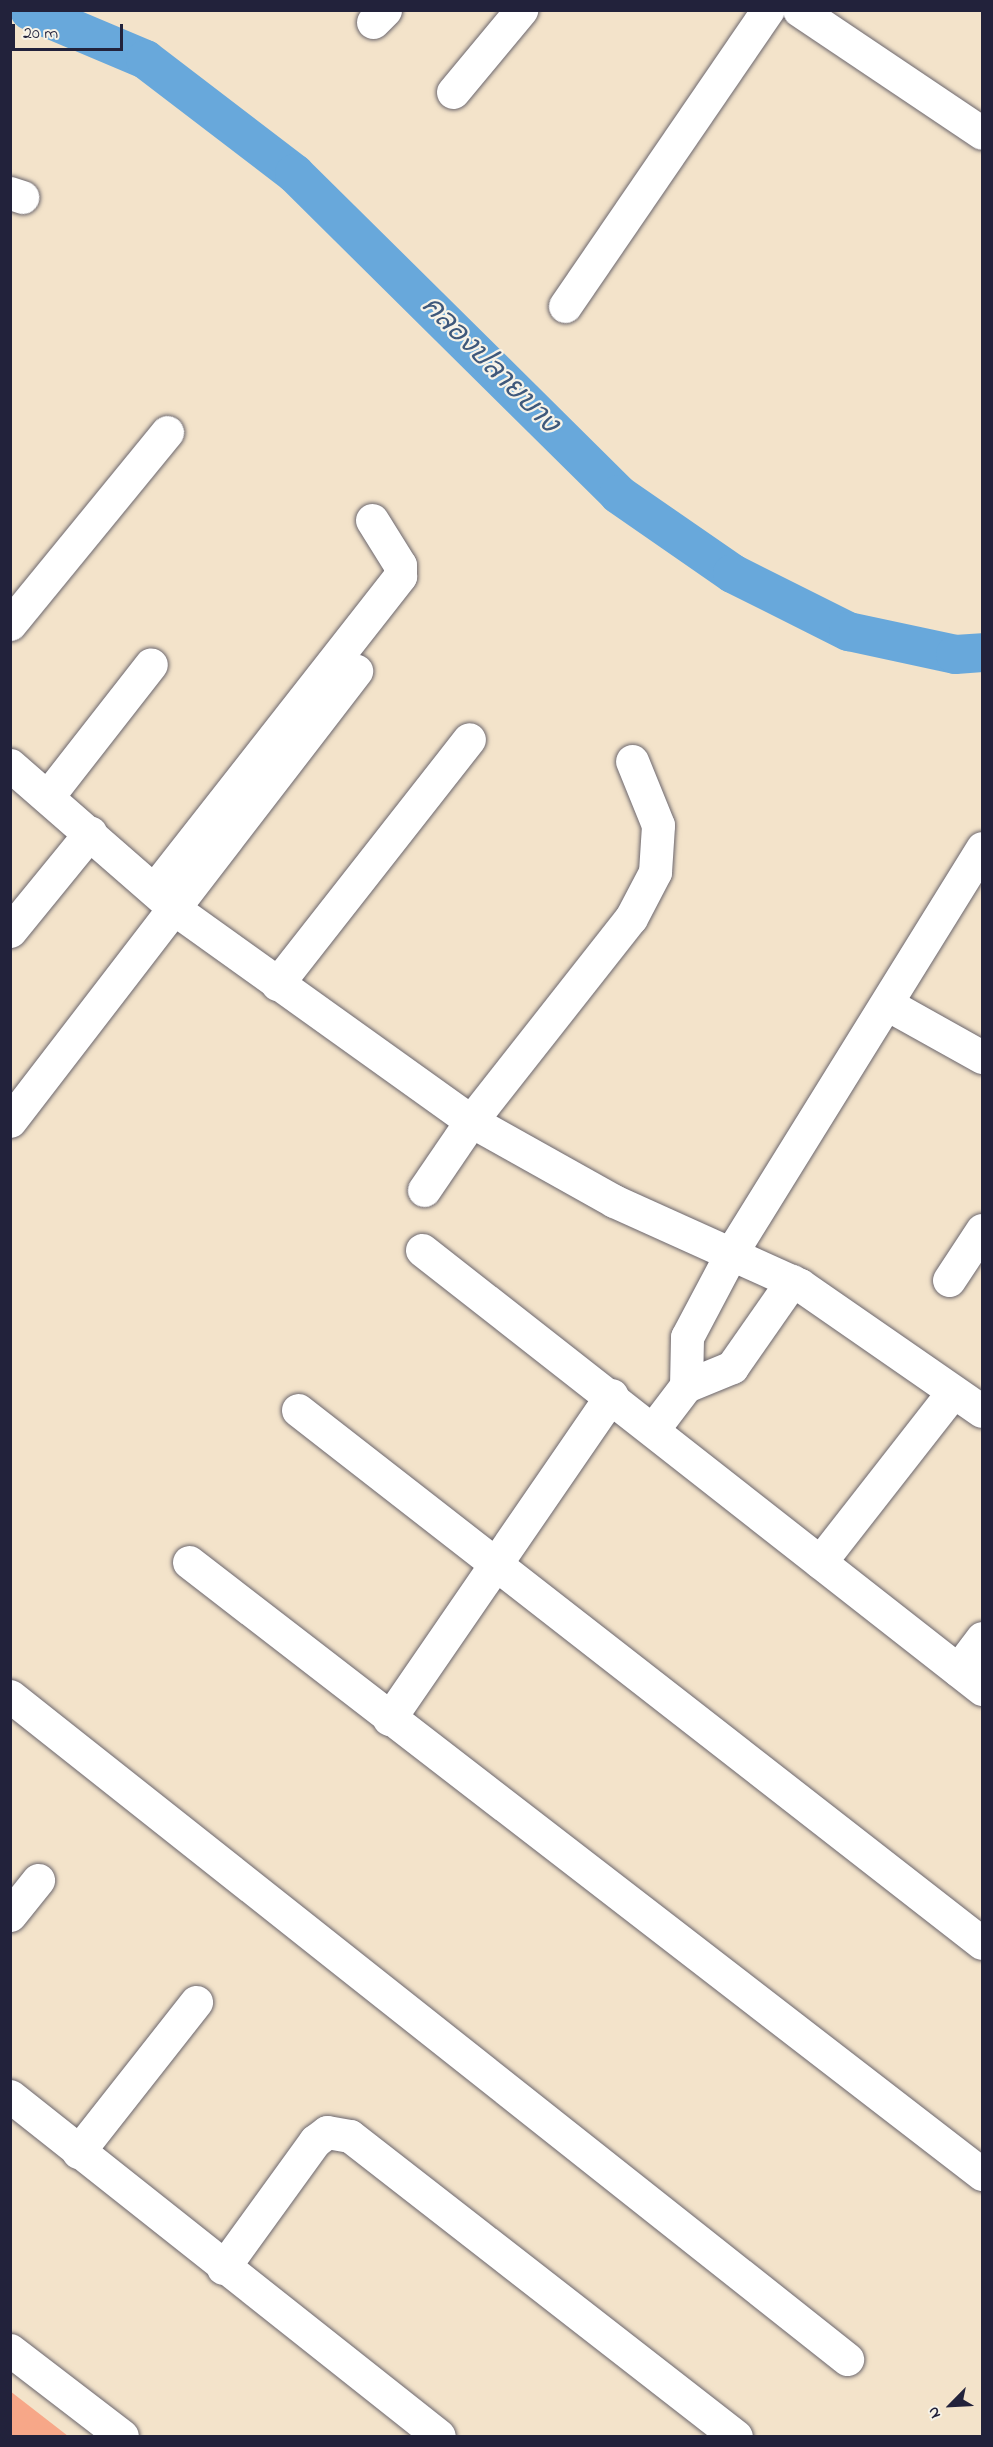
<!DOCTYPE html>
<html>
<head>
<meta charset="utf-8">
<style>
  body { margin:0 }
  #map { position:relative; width:993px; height:2447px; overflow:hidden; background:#f3e3ca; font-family:"Indie Flower","Playpen Sans Thai",sans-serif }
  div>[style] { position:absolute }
  .canal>* { height:39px; margin:-19.5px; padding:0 19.5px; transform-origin:19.5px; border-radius:19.5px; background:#68a8db }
  .building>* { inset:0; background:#f7a788 }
  .roads { filter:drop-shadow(0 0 2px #6b666d) drop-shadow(0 0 2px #6b666d) }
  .minor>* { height:33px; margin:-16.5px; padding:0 16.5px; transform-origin:16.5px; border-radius:16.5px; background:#fff }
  span { translate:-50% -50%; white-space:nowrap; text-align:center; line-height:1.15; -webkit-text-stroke:4.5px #f7f3e8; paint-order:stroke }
  .water-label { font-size:28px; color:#3e587b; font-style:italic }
  .frame { position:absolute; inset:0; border:12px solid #22223b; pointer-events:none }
  .north { position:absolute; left:921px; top:2375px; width:60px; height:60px; -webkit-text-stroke:4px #f7f3e8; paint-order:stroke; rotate:246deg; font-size:16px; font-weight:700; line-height:24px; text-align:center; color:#22223b }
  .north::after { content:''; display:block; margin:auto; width:21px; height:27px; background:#22223b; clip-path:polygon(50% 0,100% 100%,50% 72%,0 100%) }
  .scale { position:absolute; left:12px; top:24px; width:111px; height:27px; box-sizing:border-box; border:3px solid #22223b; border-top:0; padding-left:8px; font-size:18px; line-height:21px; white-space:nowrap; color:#22223b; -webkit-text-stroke:4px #f7f3e8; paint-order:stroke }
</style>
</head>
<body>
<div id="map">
  <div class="canal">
    <i style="left:29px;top:10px;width:126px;rotate:22.9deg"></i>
    <i style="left:145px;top:59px;width:188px;rotate:37.4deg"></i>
    <i style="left:294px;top:173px;width:456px;rotate:44.7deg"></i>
    <i style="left:618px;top:494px;width:139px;rotate:34.7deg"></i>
    <i style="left:732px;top:573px;width:130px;rotate:26.6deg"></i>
    <i style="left:848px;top:631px;width:109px;rotate:12.1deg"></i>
    <i style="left:955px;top:654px;width:27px;rotate:-4deg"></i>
  </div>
  <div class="building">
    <i style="clip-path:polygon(10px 2391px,68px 2436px,10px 2436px)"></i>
  </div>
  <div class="roads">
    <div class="minor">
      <i style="left:799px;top:10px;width:220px;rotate:33.9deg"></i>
      <i style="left:373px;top:22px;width:17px;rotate:-45deg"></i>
      <i style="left:453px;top:92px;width:107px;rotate:-50.3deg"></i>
      <i style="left:10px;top:193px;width:13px;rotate:18deg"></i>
      <i style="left:565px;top:306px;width:359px;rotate:-55.6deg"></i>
      <i style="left:10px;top:624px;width:248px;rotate:-50.7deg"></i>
      <i style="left:10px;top:765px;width:220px;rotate:41.1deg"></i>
      <i style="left:176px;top:910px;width:363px;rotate:35.6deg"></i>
      <i style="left:471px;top:1121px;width:164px;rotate:29.2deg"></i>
      <i style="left:614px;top:1201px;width:204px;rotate:24.3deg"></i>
      <i style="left:800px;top:1285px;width:221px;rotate:34.7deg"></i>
      <i style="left:48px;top:796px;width:167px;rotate:-52deg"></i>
      <i style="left:154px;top:890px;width:399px;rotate:-51.9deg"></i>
      <i style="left:400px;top:576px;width:11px;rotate:-90deg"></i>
      <i style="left:400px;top:565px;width:53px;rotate:-121.9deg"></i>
      <i style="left:10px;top:931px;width:127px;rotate:-50.8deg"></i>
      <i style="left:277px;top:984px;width:311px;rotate:-51.9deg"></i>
      <i style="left:887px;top:1004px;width:109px;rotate:29.2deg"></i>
      <i style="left:10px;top:1121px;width:568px;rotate:-52.44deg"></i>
      <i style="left:424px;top:1190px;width:83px;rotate:-55.7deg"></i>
      <i style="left:471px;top:1121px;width:258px;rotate:-51.8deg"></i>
      <i style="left:631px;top:918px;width:52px;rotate:-62.4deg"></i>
      <i style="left:655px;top:872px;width:47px;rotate:-86.3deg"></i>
      <i style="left:658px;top:825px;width:69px;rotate:-112.1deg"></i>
      <i style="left:422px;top:1250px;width:712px;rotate:38.09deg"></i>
      <i style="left:949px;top:1280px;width:60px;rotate:-56.6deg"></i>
      <i style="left:686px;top:1386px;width:49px;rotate:-88.8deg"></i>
      <i style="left:687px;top:1337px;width:98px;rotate:-62.1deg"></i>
      <i style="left:733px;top:1250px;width:473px;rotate:-58.2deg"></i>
      <i style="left:298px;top:1410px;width:867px;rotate:37.93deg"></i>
      <i style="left:654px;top:1428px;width:53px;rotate:-52.7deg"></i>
      <i style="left:686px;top:1386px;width:50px;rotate:-22.4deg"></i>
      <i style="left:732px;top:1367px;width:105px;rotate:-55.1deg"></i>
      <i style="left:189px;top:1562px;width:1002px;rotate:37.66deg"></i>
      <i style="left:820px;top:1562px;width:204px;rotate:-52deg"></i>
      <i style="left:958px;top:1670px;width:40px;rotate:-53deg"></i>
      <i style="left:10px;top:1696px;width:1068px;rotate:38.38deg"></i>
      <i style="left:389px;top:1719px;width:393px;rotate:-55.5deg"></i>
      <i style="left:10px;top:1915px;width:45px;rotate:-51.3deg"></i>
      <i style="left:10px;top:2096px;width:547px;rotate:38.4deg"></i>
      <i style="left:78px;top:2152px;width:191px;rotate:-51.8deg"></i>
      <i style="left:223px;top:2268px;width:157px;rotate:-54.1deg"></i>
      <i style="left:315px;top:2141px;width:15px;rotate:-37deg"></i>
      <i style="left:327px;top:2132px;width:23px;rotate:10deg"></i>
      <i style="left:350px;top:2136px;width:489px;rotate:37.9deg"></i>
      <i style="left:10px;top:2350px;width:141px;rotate:37.5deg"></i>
    </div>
  </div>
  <div class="water-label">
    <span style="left:489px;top:366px;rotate:45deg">คลองปลายบาง</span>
  </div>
  <div class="frame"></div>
  <div class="north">N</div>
  <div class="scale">20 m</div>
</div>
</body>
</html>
